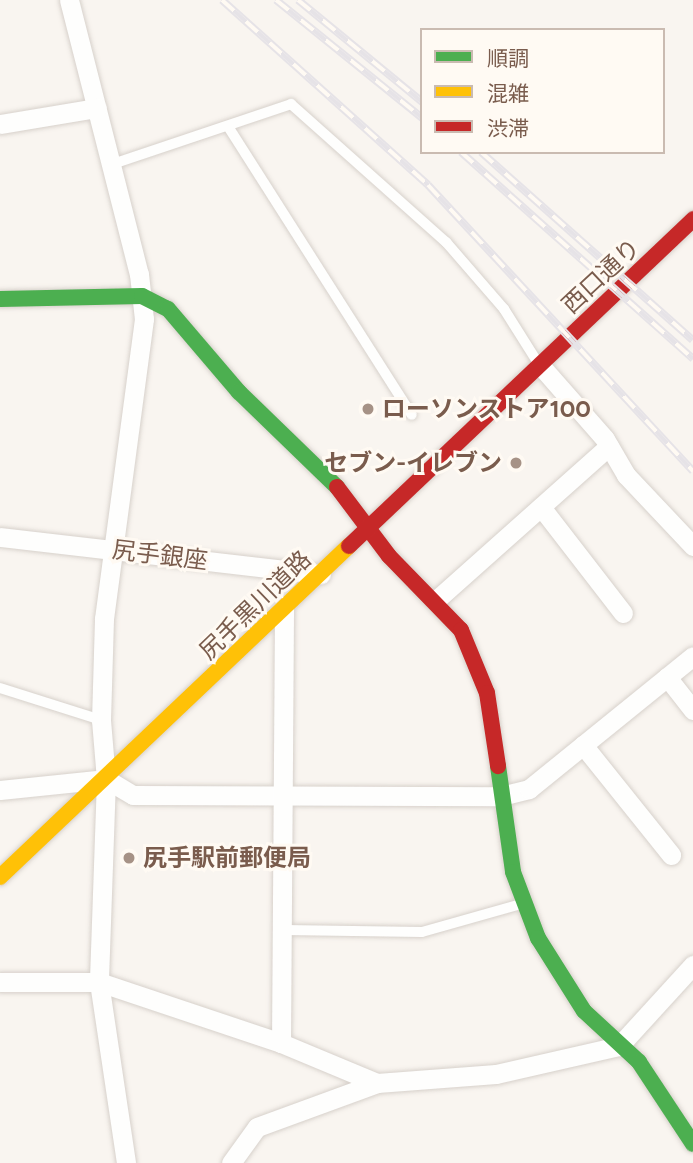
<!DOCTYPE html>
<html>
<head>
<meta charset="utf-8">
<style>
  body { margin:0 }
  #map { position:relative; width:693px; height:1163px; overflow:hidden; background:#f9f5f0; font-family:Figtree,"Noto Sans JP",sans-serif }
  div>[style] { position:absolute }
  .roads { filter:drop-shadow(0 0 2px #d7d1cb) drop-shadow(0 0 2px #d7d1cb) }
  .lane>* { height:10px; margin:-5px; padding:0 5px; transform-origin:5px; border-radius:5px; background:#fefefd }
  .street>* { height:19px; margin:-9.5px; padding:0 9.5px; transform-origin:9.5px; border-radius:9.5px; background:#fefefd }
  .fast>* { height:16px; margin:-8px; padding:0 8px; transform-origin:8px; border-radius:8px; background:#4caf50 }
  .slow>* { height:16px; margin:-8px; padding:0 8px; transform-origin:8px; border-radius:8px; background:#ffc107 }
  .jam>* { height:16px; margin:-8px; padding:0 8px; transform-origin:8px; border-radius:8px; background:#c62828 }
  .rail>* { height:8px; margin-top:-4px; transform-origin:0; background:repeating-linear-gradient(90deg,#fffaf3 0 16px,#e6e3e7 0 32px); box-sizing:border-box; border-block:2px solid #e6e3e7 }
  .dots>* { width:19px; height:19px; translate:-50% -50%; box-sizing:border-box; border:4px solid #fffaf3; border-radius:50% }
  span { translate:-50% -50%; white-space:nowrap; text-align:center; line-height:1.15; -webkit-text-stroke:6px #fffaf3; paint-order:stroke }
  .street-label { font-size:24px; color:#7a5c4d }
  .poi-label { font-size:24px; color:#7a5c4d; font-weight:700 }
  .left { translate:0 -50%; text-align:left }
  .right { translate:-100% -50%; text-align:right }
  .legend { position:absolute; left:420px; top:28px; width:245px; height:126px; box-sizing:border-box; background:#fffaf3; border:2px solid #cabbb1; margin:0; padding:9px 12px; list-style:none; font-size:21px; color:#7a5c4d }
  .legend li { display:flex; align-items:center; gap:14px; height:35px }
  .legend b { width:35px; border:2px solid #cabbb1 }
</style>
</head>
<body>
<div id="map">
  <div class="roads">
    <div class="lane">
      <i style="left:229px;top:128px;width:340px;rotate:57.5deg"></i>
      <i style="left:113px;top:164px;width:188px;rotate:-18.6deg"></i>
      <i style="left:291px;top:104px;width:208px;rotate:41.7deg"></i>
      <i style="left:446px;top:242px;width:89px;rotate:49.1deg"></i>
      <i style="left:504px;top:309px;width:64px;rotate:57.8deg"></i>
      <i style="left:0;top:688px;width:106px;rotate:17.6deg"></i>
      <i style="left:284px;top:930px;width:138px;rotate:0.8deg"></i>
      <i style="left:422px;top:932px;width:103px;rotate:-15.8deg"></i>
    </div>
    <div class="street">
      <i style="left:69px;top:0;width:283px;rotate:75.7deg"></i>
      <i style="left:139px;top:274px;width:45px;rotate:83.7deg"></i>
      <i style="left:144px;top:319px;width:303px;rotate:97.6deg"></i>
      <i style="left:104px;top:619px;width:101px;rotate:91.7deg"></i>
      <i style="left:101px;top:720px;width:59px;rotate:85.2deg"></i>
      <i style="left:106px;top:779px;width:203px;rotate:92deg"></i>
      <i style="left:99px;top:982px;width:183px;rotate:81.5deg"></i>
      <i style="left:0;top:124px;width:98px;rotate:-9.4deg"></i>
      <i style="left:540px;top:365px;width:98px;rotate:48.7deg"></i>
      <i style="left:605px;top:439px;width:42px;rotate:59.7deg"></i>
      <i style="left:626px;top:475px;width:98px;rotate:46.7deg"></i>
      <i style="left:541px;top:507px;width:134px;rotate:52.3deg"></i>
      <i style="left:0;top:537px;width:323px;rotate:6.6deg"></i>
      <i style="left:435px;top:601px;width:233px;rotate:-41.7deg"></i>
      <i style="left:667px;top:677px;width:42px;rotate:51.8deg"></i>
      <i style="left:583px;top:745px;width:141px;rotate:51.3deg"></i>
      <i style="left:0;top:790px;width:107px;rotate:-5.9deg"></i>
      <i style="left:106px;top:779px;width:31px;rotate:31deg"></i>
      <i style="left:133px;top:795px;width:368px;rotate:0.2deg"></i>
      <i style="left:501px;top:796px;width:29px;rotate:-14deg"></i>
      <i style="left:529px;top:789px;width:211px;rotate:-39deg"></i>
      <i style="left:0;top:982px;width:99px"></i>
      <i style="left:99px;top:982px;width:192px;rotate:18.5deg"></i>
      <i style="left:281px;top:1043px;width:104px;rotate:22.6deg"></i>
      <i style="left:377px;top:1083px;width:119px;rotate:-4.3deg"></i>
      <i style="left:496px;top:1074px;width:126px;rotate:-12.8deg"></i>
      <i style="left:619px;top:1046px;width:110px;rotate:-47.6deg"></i>
      <i style="left:281px;top:1043px;width:433px;rotate:-89.6deg"></i>
      <i style="left:231px;top:1163px;width:44px;rotate:-54.2deg"></i>
      <i style="left:257px;top:1127px;width:128px;rotate:-20.1deg"></i>
    </div>
    <div class="fast">
      <i style="left:0;top:299px;width:142px;rotate:-1.2deg"></i>
      <i style="left:142px;top:296px;width:29px;rotate:27deg"></i>
      <i style="left:168px;top:309px;width:109px;rotate:49.5deg"></i>
      <i style="left:239px;top:392px;width:136px;rotate:44.1deg"></i>
      <i style="left:498px;top:766px;width:107px;rotate:81.9deg"></i>
      <i style="left:513px;top:872px;width:71px;rotate:69.3deg"></i>
      <i style="left:538px;top:938px;width:86px;rotate:57.8deg"></i>
      <i style="left:584px;top:1011px;width:75px;rotate:42.8deg"></i>
      <i style="left:639px;top:1062px;width:98px;rotate:56.6deg"></i>
    </div>
    <div class="slow">
      <i style="left:0;top:877px;width:481px;rotate:-43.5deg"></i>
    </div>
    <div class="jam">
      <i style="left:337px;top:487px;width:86px;rotate:53deg"></i>
      <i style="left:389px;top:556px;width:103px;rotate:45.8deg"></i>
      <i style="left:461px;top:630px;width:68px;rotate:67.6deg"></i>
      <i style="left:487px;top:693px;width:74px;rotate:81.4deg"></i>
      <i style="left:349px;top:546px;width:475px;rotate:-43.5deg"></i>
    </div>
  </div>
  <div class="rail">
    <i style="left:222px;top:0;width:277px;rotate:41.9deg"></i>
    <i style="left:428px;top:185px;width:390px;rotate:47.2deg"></i>
    <i style="left:276px;top:0;width:188px;rotate:38.9deg"></i>
    <i style="left:298px;top:0;width:161px;rotate:39.4deg"></i>
    <i style="left:461px;top:152px;width:311px;rotate:41.7deg"></i>
    <i style="left:481px;top:152px;width:283px;rotate:41.6deg"></i>
  </div>
  <div class="dots">
    <i style="left:368px;top:409px;background:#a69286"></i>
    <i style="left:516px;top:463px;background:#a69286"></i>
    <i style="left:129px;top:858px;background:#a69286"></i>
  </div>
  <div class="street-label">
    <span style="left:601px;top:276px;rotate:-43deg">西口通り</span>
    <span style="left:160px;top:555px;rotate:7deg">尻手銀座</span>
    <span style="left:255px;top:605px;rotate:-44deg">尻手黒川道路</span>
  </div>
  <div class="poi-label">
    <span class="left" style="left:382px;top:409px">ローソンストア100</span>
    <span class="right" style="left:502px;top:463px">セブン-イレブン</span>
    <span class="left" style="left:143px;top:858px">尻手駅前郵便局</span>
  </div>
  <ul class="legend">
  <li><b style="height:9px;background:#4caf50"></b>順調</li>
  <li><b style="height:9px;background:#ffc107"></b>混雑</li>
  <li><b style="height:9px;background:#c62828"></b>渋滞</li>
  </ul>
</div>
</body>
</html>
